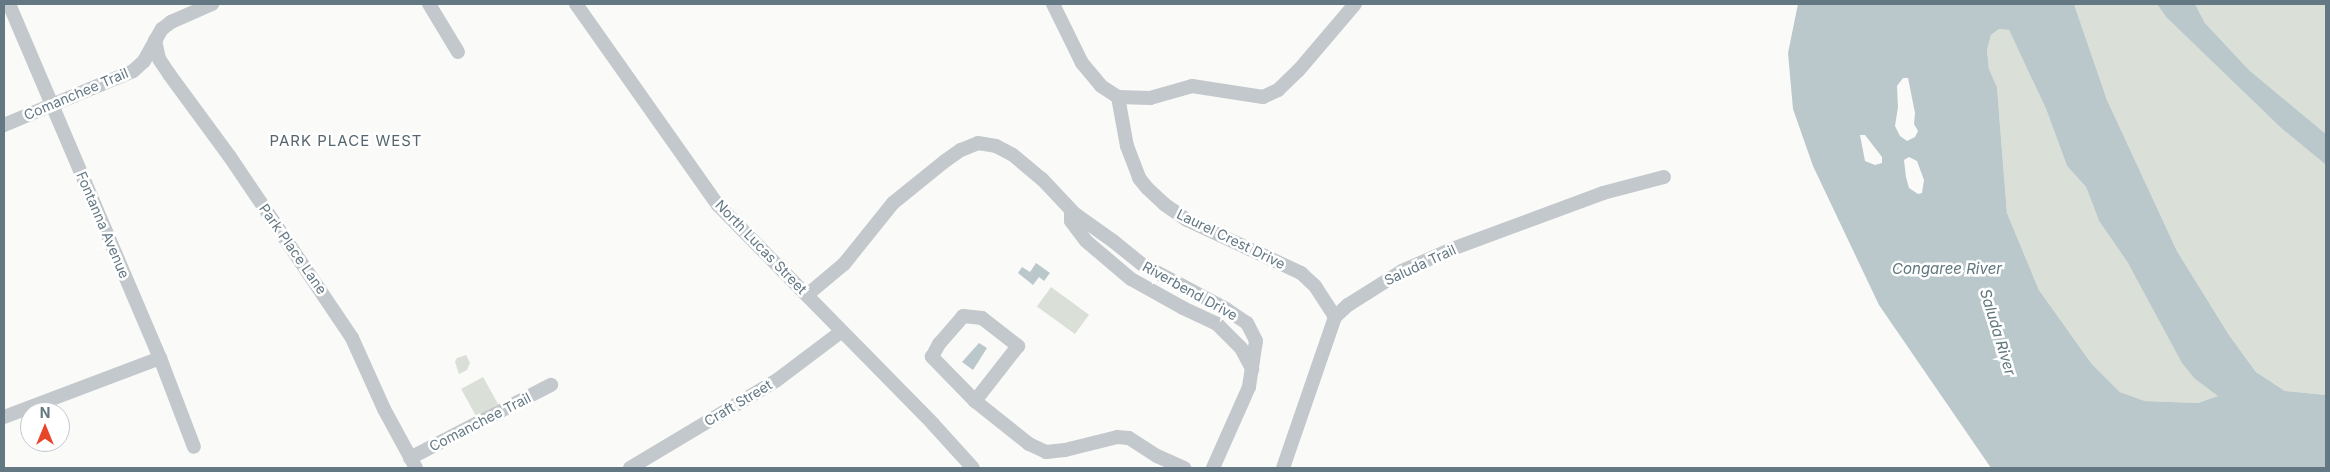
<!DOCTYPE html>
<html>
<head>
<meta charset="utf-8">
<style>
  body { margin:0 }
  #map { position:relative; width:2330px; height:472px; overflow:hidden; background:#fafaf8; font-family:Inter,sans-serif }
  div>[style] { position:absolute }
  .green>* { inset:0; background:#dae0d7; transform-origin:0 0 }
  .water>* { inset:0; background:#bbc8cb }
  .minor>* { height:14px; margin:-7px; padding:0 7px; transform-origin:7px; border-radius:7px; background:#c3c8cc }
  span { translate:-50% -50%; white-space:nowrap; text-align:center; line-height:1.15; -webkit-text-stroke:5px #fff; paint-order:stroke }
  .street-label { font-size:14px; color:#647884 }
  .neighbourhood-label { font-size:15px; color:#56666f; letter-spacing:1px }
  .water-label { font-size:15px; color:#5f777d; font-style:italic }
  .frame { position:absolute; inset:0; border:5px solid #647884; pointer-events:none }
  .north { position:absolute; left:20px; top:402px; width:50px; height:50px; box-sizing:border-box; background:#fff; border:1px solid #c1c9ce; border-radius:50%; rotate:0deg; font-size:14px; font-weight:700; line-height:20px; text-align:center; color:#647884 }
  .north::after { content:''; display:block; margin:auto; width:18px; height:22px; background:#e94629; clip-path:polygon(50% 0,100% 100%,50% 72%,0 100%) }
</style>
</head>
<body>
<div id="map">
  <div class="green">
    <i style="clip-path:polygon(2074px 4px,2157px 4px,2166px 17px,2281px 128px,2326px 165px,2326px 395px,2285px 391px,2256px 372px,2229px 335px,2177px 251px,2107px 100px)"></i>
    <i style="clip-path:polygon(2195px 4px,2326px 4px,2326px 134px,2249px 70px,2205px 23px)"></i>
    <i style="clip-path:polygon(1999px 29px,2009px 30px,2026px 66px,2046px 109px,2067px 166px,2086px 187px,2099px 221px,2128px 263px,2195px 379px,2219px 396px,2198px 403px,2145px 401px,2120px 392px,2091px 363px,2039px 290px,2007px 213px,1997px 87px,1989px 69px,1987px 50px,1991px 35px)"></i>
    <i style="left:1051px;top:287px;width:47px;height:24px;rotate:36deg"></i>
    <i style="clip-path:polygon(466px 355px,470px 363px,467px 370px,459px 374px,455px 362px,457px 358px)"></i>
    <i style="left:483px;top:377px;width:31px;height:25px;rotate:61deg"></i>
  </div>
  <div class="water">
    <i style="clip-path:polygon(evenodd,1798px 4px,2074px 4px,2107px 100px,2177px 251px,2229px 335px,2256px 372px,2285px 391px,2326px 395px,2326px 468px,1991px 468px,1879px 305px,1813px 166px,1793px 109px,1788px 53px,1798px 4px,1999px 29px,2009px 30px,2046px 109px,2067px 166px,2086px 187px,2099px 221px,2128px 263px,2182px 363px,2195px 379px,2218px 396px,2198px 403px,2145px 401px,2120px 392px,2091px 363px,2039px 290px,2007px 213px,1997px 87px,1989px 69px,1987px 50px,1991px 35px,1999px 29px,1798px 4px,1903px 78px,1908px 78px,1915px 113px,1914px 124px,1918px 131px,1915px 137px,1907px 141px,1900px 136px,1895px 126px,1898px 107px,1897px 86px,1903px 78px,1798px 4px,1860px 135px,1865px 135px,1882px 157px,1882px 163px,1875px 165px,1865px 161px,1860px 135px,1798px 4px,1909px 157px,1917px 161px,1924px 180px,1922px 193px,1918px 194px,1909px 188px,1906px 177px,1904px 160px,1909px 157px)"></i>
    <i style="clip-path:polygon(2157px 4px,2195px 4px,2205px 23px,2249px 70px,2326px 134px,2326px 165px,2281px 128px,2166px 17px)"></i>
    <i style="clip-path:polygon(1036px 263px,1050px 273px,1044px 281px,1039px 277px,1033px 285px,1018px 273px,1022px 267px,1030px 272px)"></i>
    <i style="clip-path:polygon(979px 343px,987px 348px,973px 370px,962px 362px)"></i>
  </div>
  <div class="minor">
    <i style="left:9px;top:4px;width:385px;rotate:66.9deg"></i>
    <i style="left:160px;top:358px;width:95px;rotate:69.1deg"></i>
    <i style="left:429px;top:4px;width:56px;rotate:58.9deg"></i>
    <i style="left:576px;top:4px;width:246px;rotate:54.8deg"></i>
    <i style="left:718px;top:205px;width:307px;rotate:45.5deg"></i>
    <i style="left:933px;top:424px;width:59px;rotate:47.7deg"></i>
    <i style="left:1053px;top:4px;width:66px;rotate:63.8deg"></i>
    <i style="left:1082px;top:63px;width:30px;rotate:50deg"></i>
    <i style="left:1101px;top:86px;width:20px;rotate:33deg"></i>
    <i style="left:1118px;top:97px;width:50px;rotate:79.6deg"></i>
    <i style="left:1127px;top:146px;width:34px;rotate:69deg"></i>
    <i style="left:1139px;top:178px;width:13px;rotate:51deg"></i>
    <i style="left:1147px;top:188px;width:23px;rotate:43deg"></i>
    <i style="left:1164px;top:204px;width:28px;rotate:35deg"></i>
    <i style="left:1187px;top:220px;width:126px;rotate:24.9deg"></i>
    <i style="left:1301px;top:273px;width:19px;rotate:43deg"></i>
    <i style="left:1315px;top:286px;width:37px;rotate:57deg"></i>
    <i style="left:155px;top:40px;width:19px;rotate:78deg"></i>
    <i style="left:159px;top:59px;width:18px;rotate:56deg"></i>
    <i style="left:169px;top:74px;width:103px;rotate:53.7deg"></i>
    <i style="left:230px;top:157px;width:218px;rotate:56deg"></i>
    <i style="left:352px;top:338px;width:78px;rotate:65.7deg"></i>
    <i style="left:384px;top:409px;width:67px;rotate:61.5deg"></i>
    <i style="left:1118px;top:97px;width:32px;rotate:2deg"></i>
    <i style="left:1150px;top:98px;width:44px;rotate:-15.9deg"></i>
    <i style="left:1192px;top:86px;width:72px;rotate:8.8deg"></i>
    <i style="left:1263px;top:97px;width:17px;rotate:-25deg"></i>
    <i style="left:1278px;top:90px;width:28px;rotate:-44deg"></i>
    <i style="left:1298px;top:71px;width:88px;rotate:-49.6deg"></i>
    <i style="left:4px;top:125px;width:140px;rotate:-22.7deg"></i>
    <i style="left:133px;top:71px;width:15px;rotate:-42deg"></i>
    <i style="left:144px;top:61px;width:37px;rotate:-61deg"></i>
    <i style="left:162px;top:29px;width:11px;rotate:-38deg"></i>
    <i style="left:171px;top:22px;width:45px;rotate:-23.7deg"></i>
    <i style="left:1071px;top:211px;width:10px;rotate:90deg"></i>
    <i style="left:1071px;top:221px;width:25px;rotate:53deg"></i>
    <i style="left:1086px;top:241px;width:59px;rotate:40.2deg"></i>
    <i style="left:1131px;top:279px;width:60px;rotate:29.1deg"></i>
    <i style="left:1183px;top:308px;width:38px;rotate:25deg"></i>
    <i style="left:1217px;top:324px;width:34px;rotate:45deg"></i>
    <i style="left:1241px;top:348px;width:24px;rotate:62deg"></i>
    <i style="left:807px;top:295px;width:48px;rotate:-40deg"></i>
    <i style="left:844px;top:264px;width:78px;rotate:-51.2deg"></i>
    <i style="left:893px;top:203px;width:67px;rotate:-38.9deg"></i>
    <i style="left:945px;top:161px;width:19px;rotate:-35deg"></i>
    <i style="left:961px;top:150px;width:18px;rotate:-22deg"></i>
    <i style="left:978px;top:143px;width:18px;rotate:9deg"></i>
    <i style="left:996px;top:146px;width:19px;rotate:28deg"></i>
    <i style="left:1013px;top:155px;width:38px;rotate:40deg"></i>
    <i style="left:1042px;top:179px;width:48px;rotate:46.7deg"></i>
    <i style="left:1075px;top:214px;width:47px;rotate:35.4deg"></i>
    <i style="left:1113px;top:241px;width:38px;rotate:39deg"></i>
    <i style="left:1143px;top:265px;width:94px;rotate:27.9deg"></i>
    <i style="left:1226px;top:309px;width:25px;rotate:34deg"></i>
    <i style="left:1247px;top:323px;width:20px;rotate:63deg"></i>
    <i style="left:1256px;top:341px;width:47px;rotate:98.7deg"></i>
    <i style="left:1249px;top:387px;width:89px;rotate:114deg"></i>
    <i style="left:963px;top:316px;width:19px;rotate:6deg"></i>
    <i style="left:982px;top:318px;width:46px;rotate:37.9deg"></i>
    <i style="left:1018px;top:346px;width:70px;rotate:128deg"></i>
    <i style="left:975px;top:401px;width:62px;rotate:-134.3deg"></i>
    <i style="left:932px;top:357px;width:15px;rotate:-62deg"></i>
    <i style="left:939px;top:344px;width:37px;rotate:-49deg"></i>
    <i style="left:975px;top:401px;width:69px;rotate:38.5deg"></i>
    <i style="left:1029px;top:444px;width:19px;rotate:25deg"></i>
    <i style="left:1046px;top:452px;width:19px;rotate:-6deg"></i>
    <i style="left:1065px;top:450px;width:54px;rotate:-14deg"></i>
    <i style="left:1117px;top:437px;width:12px;rotate:5deg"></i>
    <i style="left:1129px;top:438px;width:33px;rotate:33deg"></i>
    <i style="left:1157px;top:456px;width:30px;rotate:24deg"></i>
    <i style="left:4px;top:417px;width:167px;rotate:-20.7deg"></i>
    <i style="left:410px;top:458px;width:159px;rotate:-27.4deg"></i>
    <i style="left:630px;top:468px;width:171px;rotate:-30.9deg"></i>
    <i style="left:777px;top:380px;width:81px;rotate:-37deg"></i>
    <i style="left:1283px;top:468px;width:160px;rotate:-71deg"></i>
    <i style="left:1335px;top:317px;width:18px;rotate:-43deg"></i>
    <i style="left:1348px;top:305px;width:64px;rotate:-32.2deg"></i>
    <i style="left:1402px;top:271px;width:55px;rotate:-23.7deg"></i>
    <i style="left:1452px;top:249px;width:161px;rotate:-20.3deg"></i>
    <i style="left:1603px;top:193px;width:63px;rotate:-14.7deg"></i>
  </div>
  <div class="street-label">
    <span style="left:76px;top:94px;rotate:-23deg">Comanchee Trail</span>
    <span style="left:103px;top:225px;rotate:67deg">Fontanna Avenue</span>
    <span style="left:1231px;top:239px;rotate:26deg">Laurel Crest Drive</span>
    <span style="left:761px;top:247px;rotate:46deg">North Lucas Street</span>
    <span style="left:293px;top:249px;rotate:55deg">Park Place Lane</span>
    <span style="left:1420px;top:265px;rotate:-25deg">Saluda Trail</span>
    <span style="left:1190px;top:291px;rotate:29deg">Riverbend Drive</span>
    <span style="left:738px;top:403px;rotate:-31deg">Craft Street</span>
    <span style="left:480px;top:422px;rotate:-27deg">Comanchee Trail</span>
  </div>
  <div class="neighbourhood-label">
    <span style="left:346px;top:141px">PARK PLACE WEST</span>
  </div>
  <div class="water-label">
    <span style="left:1947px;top:269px">Congaree River</span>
    <span style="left:1998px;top:332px;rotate:73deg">Saluda River</span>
  </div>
  <div class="frame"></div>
  <div class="north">N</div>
</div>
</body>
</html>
